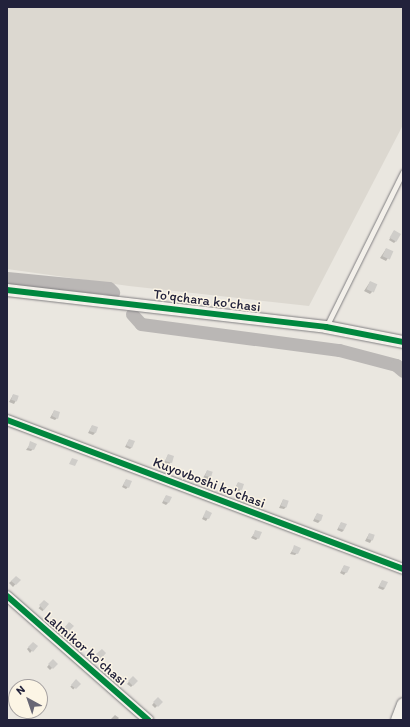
<!DOCTYPE html>
<html>
<head>
<meta charset="utf-8">
<style>
  body { margin:0 }
  #map { position:relative; width:410px; height:727px; overflow:hidden; background:#eae7e0; font-family:Itim,sans-serif }
  div>[style] { position:absolute }
  .green>* { inset:0; background:#dcd8d0 }
  .shadow>* { inset:0; background:#0003; transform-origin:0 0 }
  .canal>* { height:13px; margin:-6.5px; padding:0 6.5px; transform-origin:6.5px; border-radius:6.5px; background:#bab7b5 }
  .building>* { inset:0; background:#cfcdc9; transform-origin:0 0 }
  .roads { filter:drop-shadow(0 0 1px #807f81) drop-shadow(0 0 1px #807f81) }
  .service>* { height:5px; margin:-2.5px; padding:0 2.5px; transform-origin:2.5px; border-radius:2.5px; background:#f3f0ea }
  .minor>* { height:10px; margin:-5px; padding:0 5px; transform-origin:5px; border-radius:5px; background:#f3f0ea }
  .tertiary>* { height:12px; margin:-6px; padding:0 6px; transform-origin:6px; border-radius:6px; background:#f3f0ea }
  .cycleway>* { height:6px; margin:-3px; padding:0 3px; transform-origin:3px; border-radius:3px; background:#00873e }
  span { translate:-50% -50%; white-space:nowrap; text-align:center; line-height:1.15; -webkit-text-stroke:3px #fcf5e5; paint-order:stroke }
  .street-label { font-size:14px; color:#22223b }
  .frame { position:absolute; inset:0; border:8px solid #22223b; pointer-events:none }
  .north { position:absolute; left:8px; top:679px; width:40px; height:40px; box-sizing:border-box; background:#fcf5e5; border:1px solid #a5a1a1; border-radius:50%; rotate:320deg; font-size:11px; font-weight:700; line-height:16px; text-align:center; color:#22223b }
  .north::after { content:''; display:block; margin:auto; width:14px; height:18px; background:#686775; clip-path:polygon(50% 0,100% 100%,50% 72%,0 100%) }
</style>
</head>
<body>
<div id="map">
  <div class="green">
    <i style="clip-path:polygon(7px 7px,403px 7px,403px 125px,309px 306px,129px 286px,7px 269px)"></i>
  </div>
  <div class="shadow">
    <i style="clip-path:polygon(394px 231px,396px 241px,394px 243px,389px 240px)"></i>
    <i style="clip-path:polygon(386px 249px,392px 252px,386px 261px,380px 258px)"></i>
    <i style="clip-path:polygon(370px 282px,372px 292px,370px 294px,364px 291px)"></i>
    <i style="clip-path:polygon(13px 395px,18px 397px,14px 404px,9px 402px)"></i>
    <i style="clip-path:polygon(54px 411px,57px 418px,55px 420px,50px 418px)"></i>
    <i style="clip-path:polygon(92px 426px,95px 433px,93px 435px,88px 433px)"></i>
    <i style="clip-path:polygon(129px 440px,132px 447px,130px 449px,125px 447px)"></i>
    <i style="clip-path:polygon(31px 443px,33px 449px,31px 451px,26px 450px)"></i>
    <i style="clip-path:polygon(168px 455px,171px 462px,169px 464px,164px 463px)"></i>
    <i style="clip-path:polygon(207px 471px,210px 478px,208px 480px,203px 478px)"></i>
    <i style="clip-path:polygon(126px 480px,128px 487px,126px 489px,122px 487px)"></i>
    <i style="clip-path:polygon(238px 483px,243px 485px,239px 492px,234px 490px)"></i>
    <i style="clip-path:polygon(166px 496px,168px 503px,166px 505px,162px 503px)"></i>
    <i style="clip-path:polygon(283px 500px,286px 507px,284px 509px,279px 508px)"></i>
    <i style="clip-path:polygon(206px 512px,208px 518px,206px 521px,202px 519px)"></i>
    <i style="clip-path:polygon(317px 514px,320px 521px,318px 523px,313px 521px)"></i>
    <i style="clip-path:polygon(341px 523px,344px 530px,342px 532px,337px 530px)"></i>
    <i style="clip-path:polygon(256px 531px,258px 538px,256px 540px,251px 538px)"></i>
    <i style="clip-path:polygon(369px 534px,374px 536px,370px 543px,365px 541px)"></i>
    <i style="clip-path:polygon(295px 546px,297px 553px,295px 555px,290px 554px)"></i>
    <i style="clip-path:polygon(344px 566px,349px 568px,344px 575px,340px 573px)"></i>
    <i style="clip-path:polygon(16px 577px,19px 580px,13px 587px,9px 583px)"></i>
    <i style="clip-path:polygon(382px 581px,385px 588px,383px 590px,378px 588px)"></i>
    <i style="left:44px;top:601px;width:5px;height:9px;rotate:37deg"></i>
    <i style="clip-path:polygon(70px 623px,73px 626px,67px 633px,63px 629px)"></i>
    <i style="clip-path:polygon(33px 643px,36px 646px,30px 653px,27px 649px)"></i>
    <i style="clip-path:polygon(102px 650px,105px 653px,99px 660px,95px 657px)"></i>
    <i style="clip-path:polygon(53px 660px,56px 664px,50px 670px,47px 667px)"></i>
    <i style="clip-path:polygon(133px 677px,137px 681px,131px 687px,127px 684px)"></i>
    <i style="left:76px;top:681px;width:4px;height:8px;rotate:45deg"></i>
    <i style="clip-path:polygon(158px 698px,161px 702px,155px 708px,152px 705px)"></i>
    <i style="clip-path:polygon(115px 715px,119px 718px,117px 720px,110px 720px)"></i>
  </div>
  <div class="canal">
    <i style="left:7px;top:278px;width:102px;rotate:5.6deg"></i>
    <i style="left:109px;top:288px;width:6px;rotate:45deg"></i>
    <i style="left:132px;top:314px;width:13px;rotate:48deg"></i>
    <i style="left:141px;top:324px;width:200px;rotate:7.5deg"></i>
    <i style="left:339px;top:350px;width:59px;rotate:14.7deg"></i>
    <i style="left:396px;top:365px;width:9px;rotate:41deg"></i>
  </div>
  <div class="building">
    <i style="left:394px;top:230px;width:8px;height:9px;rotate:30deg"></i>
    <i style="left:386px;top:248px;width:8px;height:9px;rotate:23deg"></i>
    <i style="left:370px;top:281px;width:8px;height:9px;rotate:23deg"></i>
    <i style="left:13px;top:394px;width:6px;height:6px;rotate:18deg"></i>
    <i style="clip-path:polygon(54px 410px,60px 412px,58px 419px,52px 416px)"></i>
    <i style="clip-path:polygon(92px 425px,98px 427px,96px 433px,89px 431px)"></i>
    <i style="clip-path:polygon(129px 439px,135px 441px,132px 448px,126px 445px)"></i>
    <i style="clip-path:polygon(30px 441px,37px 444px,34px 450px,28px 448px)"></i>
    <i style="clip-path:polygon(168px 454px,174px 456px,172px 463px,165px 461px)"></i>
    <i style="clip-path:polygon(72px 458px,78px 460px,75px 466px,69px 464px)"></i>
    <i style="left:207px;top:470px;width:6px;height:6px;rotate:18deg"></i>
    <i style="clip-path:polygon(126px 479px,132px 481px,129px 488px,123px 485px)"></i>
    <i style="clip-path:polygon(238px 482px,244px 484px,242px 490px,235px 488px)"></i>
    <i style="clip-path:polygon(166px 495px,172px 497px,169px 503px,163px 501px)"></i>
    <i style="left:283px;top:499px;width:6px;height:7px;rotate:18deg"></i>
    <i style="clip-path:polygon(206px 510px,212px 513px,209px 519px,203px 517px)"></i>
    <i style="clip-path:polygon(317px 513px,323px 515px,321px 521px,314px 519px)"></i>
    <i style="clip-path:polygon(341px 522px,347px 524px,344px 530px,338px 528px)"></i>
    <i style="clip-path:polygon(255px 530px,262px 532px,259px 539px,253px 536px)"></i>
    <i style="left:369px;top:533px;width:6px;height:6px;rotate:18deg"></i>
    <i style="clip-path:polygon(294px 545px,301px 548px,298px 554px,292px 552px)"></i>
    <i style="clip-path:polygon(344px 565px,350px 567px,347px 573px,341px 571px)"></i>
    <i style="clip-path:polygon(16px 576px,21px 580px,16px 585px,11px 581px)"></i>
    <i style="clip-path:polygon(382px 580px,388px 582px,385px 588px,379px 586px)"></i>
    <i style="clip-path:polygon(44px 600px,49px 604px,44px 610px,39px 605px)"></i>
    <i style="clip-path:polygon(69px 622px,74px 626px,69px 631px,65px 627px)"></i>
    <i style="clip-path:polygon(33px 642px,38px 646px,33px 652px,28px 647px)"></i>
    <i style="clip-path:polygon(102px 649px,106px 653px,101px 659px,96px 654px)"></i>
    <i style="left:53px;top:659px;width:7px;height:7px;rotate:45deg"></i>
    <i style="left:133px;top:676px;width:7px;height:7px;rotate:45deg"></i>
    <i style="clip-path:polygon(76px 679px,81px 684px,76px 689px,71px 685px)"></i>
    <i style="left:158px;top:697px;width:7px;height:7px;rotate:45deg"></i>
  </div>
  <div class="roads">
    <div class="service">
      <i style="left:326px;top:327px;width:173px;rotate:-63.6deg"></i>
    </div>
    <div class="minor">
      <i style="left:7px;top:420px;width:423px;rotate:20.6deg"></i>
      <i style="left:7px;top:596px;width:188px;rotate:41.3deg"></i>
    </div>
    <div class="tertiary">
      <i style="left:7px;top:290px;width:321px;rotate:6.6deg"></i>
      <i style="left:326px;top:327px;width:78px;rotate:11deg"></i>
      <i style="left:397px;top:720px;width:17px;rotate:-69deg"></i>
    </div>
  </div>
  <div class="cycleway">
    <i style="left:7px;top:290px;width:321px;rotate:6.6deg"></i>
    <i style="left:326px;top:327px;width:78px;rotate:11deg"></i>
    <i style="left:7px;top:420px;width:423px;rotate:20.6deg"></i>
    <i style="left:7px;top:596px;width:188px;rotate:41.3deg"></i>
  </div>
  <div class="street-label">
    <span style="left:207px;top:301px;rotate:7deg">To'qchara ko'chasi</span>
    <span style="left:209px;top:483px;rotate:21deg">Kuyovboshi ko'chasi</span>
    <span style="left:85px;top:649px;rotate:41deg">Lalmikor ko'chasi</span>
  </div>
  <div class="frame"></div>
  <div class="north">N</div>
</div>
</body>
</html>
